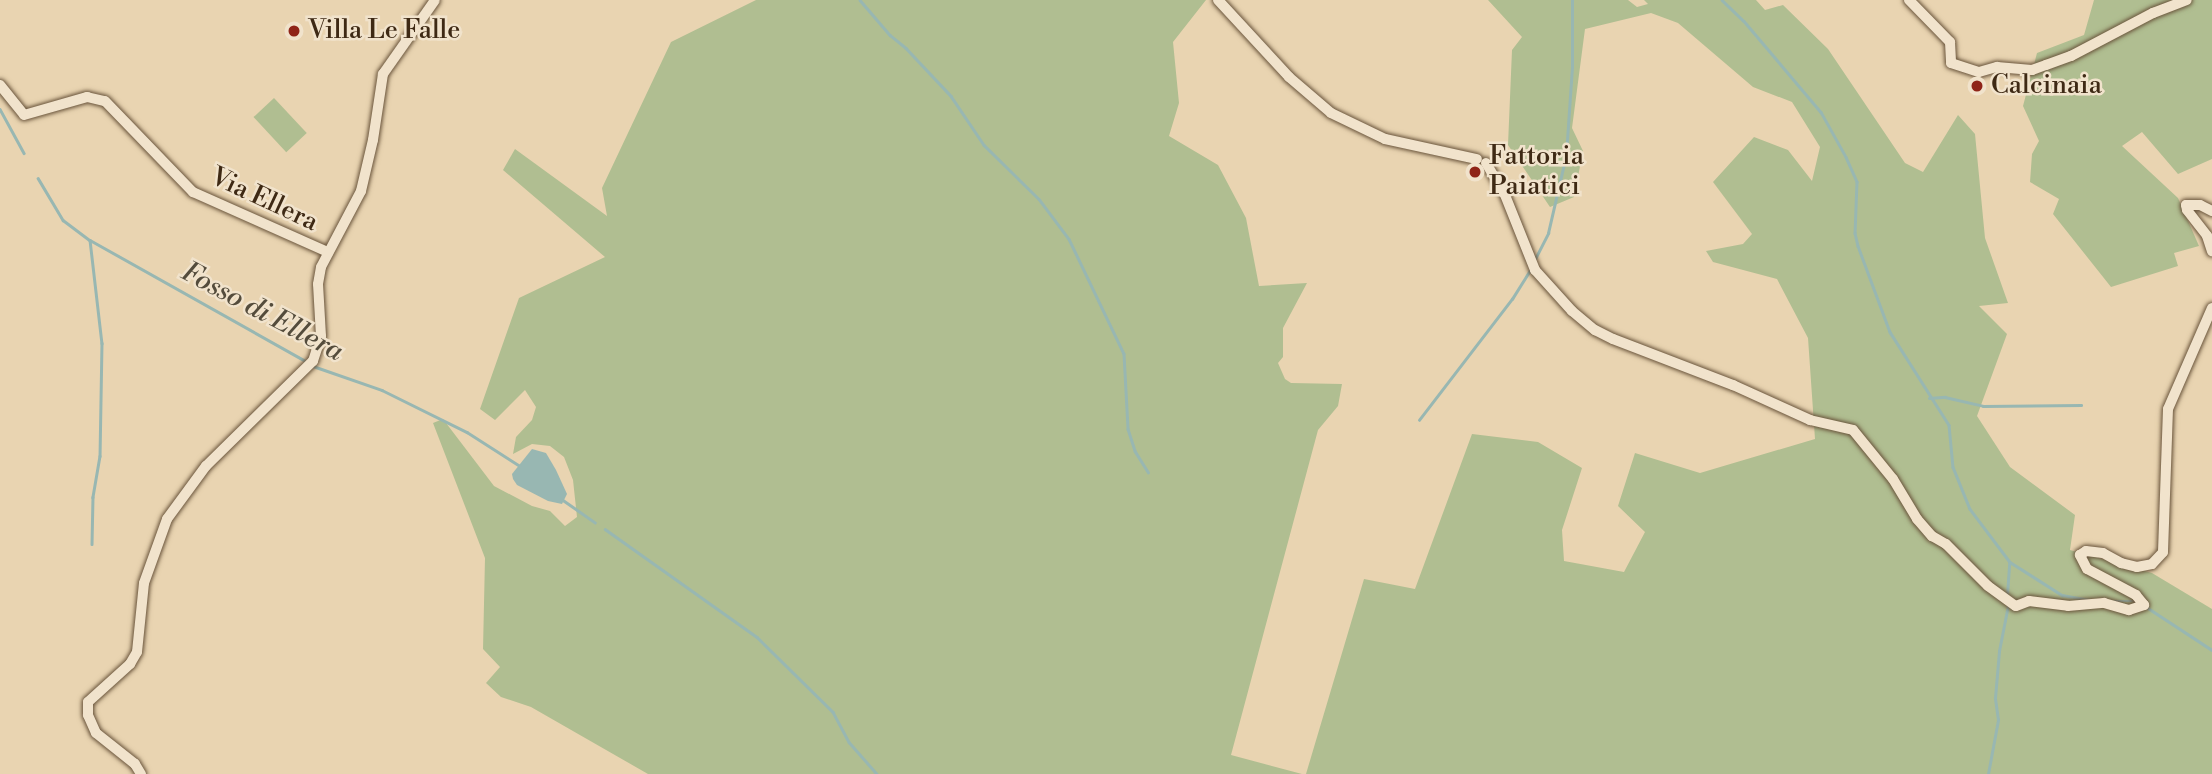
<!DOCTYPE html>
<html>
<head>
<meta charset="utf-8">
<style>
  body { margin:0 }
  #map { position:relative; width:2212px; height:774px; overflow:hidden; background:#e9d4b1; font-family:"Libre Bodoni",serif }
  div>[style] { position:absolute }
  .green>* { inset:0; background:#b0be91; transform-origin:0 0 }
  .water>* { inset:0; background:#98b7b2 }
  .stream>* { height:2.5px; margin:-1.25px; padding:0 1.25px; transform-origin:1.25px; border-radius:1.25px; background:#98b7b2 }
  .roads { filter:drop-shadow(0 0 2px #69543b) drop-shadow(0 0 2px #69543b) }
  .street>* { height:10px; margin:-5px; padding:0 5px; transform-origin:5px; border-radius:5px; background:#f1e3cc }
  .dots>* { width:19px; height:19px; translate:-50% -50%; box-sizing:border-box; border:4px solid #f1e3cc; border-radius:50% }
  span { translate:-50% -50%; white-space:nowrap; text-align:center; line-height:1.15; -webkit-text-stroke:5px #f1e3cc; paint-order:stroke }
  .poi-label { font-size:26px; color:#3e2914 }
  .left { translate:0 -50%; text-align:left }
  .street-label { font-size:26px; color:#3e2914 }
  .water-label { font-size:28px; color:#544c3c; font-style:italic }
</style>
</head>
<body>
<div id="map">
  <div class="green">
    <i style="clip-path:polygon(756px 0,1206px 0,1173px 42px,1179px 103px,1169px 136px,1218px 165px,1246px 218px,1259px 286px,1307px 283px,1283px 328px,1283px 357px,1278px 363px,1285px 379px,1291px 383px,1342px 384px,1338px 406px,1318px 430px,1231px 755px,1302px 774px,648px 774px,531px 707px,501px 697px,486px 683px,500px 667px,483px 649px,485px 558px,433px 423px,443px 419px,494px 486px,532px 506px,550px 511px,565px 526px,577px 517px,573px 480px,564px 457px,550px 446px,532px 444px,513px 454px,516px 437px,532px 420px,536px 407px,525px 390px,495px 420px,480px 409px,519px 298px,605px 257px,503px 170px,515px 149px,607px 216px,602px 188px,671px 42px)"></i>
    <i style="clip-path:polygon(1488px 0,1628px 0,1637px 7px,1648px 4px,1644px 0,1756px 0,1765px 10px,1783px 5px,1828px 49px,1905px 163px,1923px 172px,1958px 115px,1975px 134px,1985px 238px,2008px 303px,1979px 306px,2007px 334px,1977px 416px,2010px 467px,2075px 515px,2070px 550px,2152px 573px,2212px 609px,2212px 774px,1306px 774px,1364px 579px,1415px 589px,1472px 434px,1538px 442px,1582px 468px,1562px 530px,1564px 561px,1624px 572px,1645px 532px,1618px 506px,1635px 453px,1700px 473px,1815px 439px,1808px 338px,1777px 279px,1713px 262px,1706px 251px,1743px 244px,1752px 234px,1713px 182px,1754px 137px,1788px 150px,1812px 181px,1820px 147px,1792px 102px,1753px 87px,1678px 23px,1651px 13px,1585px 29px,1572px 128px,1583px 151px,1574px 197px,1550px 207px,1508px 145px,1512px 50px,1522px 37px)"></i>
    <i style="clip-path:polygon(2094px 0,2212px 0,2212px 159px,2178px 174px,2142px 132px,2122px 146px,2178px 198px,2199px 246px,2174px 253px,2178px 266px,2111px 287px,2053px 214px,2059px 199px,2030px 182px,2032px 154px,2039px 141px,2023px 106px,2037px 53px,2084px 35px)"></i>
    <i style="left:274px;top:98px;width:48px;height:28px;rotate:47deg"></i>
  </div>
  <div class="water">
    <i style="clip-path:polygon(532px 449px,546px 453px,556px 470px,567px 494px,562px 504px,548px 501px,517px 485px,513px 479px,512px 474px)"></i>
  </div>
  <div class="stream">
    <i style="left:860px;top:0;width:46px;rotate:49.4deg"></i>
    <i style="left:890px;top:35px;width:21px;rotate:39deg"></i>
    <i style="left:906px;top:48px;width:66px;rotate:46.8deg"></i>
    <i style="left:951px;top:96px;width:59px;rotate:56deg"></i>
    <i style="left:984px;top:145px;width:77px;rotate:44.5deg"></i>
    <i style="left:1039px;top:199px;width:50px;rotate:53.1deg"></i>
    <i style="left:1069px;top:239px;width:127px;rotate:64.4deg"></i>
    <i style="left:1124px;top:354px;width:75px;rotate:86.9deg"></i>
    <i style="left:1128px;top:429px;width:23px;rotate:72deg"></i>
    <i style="left:1135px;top:451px;width:25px;rotate:58deg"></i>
    <i style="left:1722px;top:0;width:30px;rotate:44deg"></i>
    <i style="left:1744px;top:21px;width:119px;rotate:49.8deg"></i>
    <i style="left:1821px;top:112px;width:51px;rotate:60.9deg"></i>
    <i style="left:1846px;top:157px;width:27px;rotate:66deg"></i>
    <i style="left:1857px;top:182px;width:51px;rotate:92.2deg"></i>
    <i style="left:1855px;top:233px;width:13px;rotate:77deg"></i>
    <i style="left:1858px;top:246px;width:92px;rotate:69.6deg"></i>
    <i style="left:1890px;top:332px;width:110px;rotate:57.6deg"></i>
    <i style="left:1949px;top:425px;width:42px;rotate:84.6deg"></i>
    <i style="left:1953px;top:467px;width:45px;rotate:68deg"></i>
    <i style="left:1970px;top:509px;width:66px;rotate:53deg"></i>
    <i style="left:2010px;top:562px;width:62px;rotate:32.4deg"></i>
    <i style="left:2062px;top:595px;width:29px;rotate:10deg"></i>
    <i style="left:0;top:109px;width:50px;rotate:61.4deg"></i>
    <i style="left:38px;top:178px;width:49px;rotate:59.2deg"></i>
    <i style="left:63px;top:220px;width:34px;rotate:37deg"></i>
    <i style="left:90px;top:240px;width:249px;rotate:29.3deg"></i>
    <i style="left:90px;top:240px;width:104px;rotate:83.4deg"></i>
    <i style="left:102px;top:343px;width:113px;rotate:91deg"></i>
    <i style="left:100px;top:456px;width:42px;rotate:99.7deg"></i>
    <i style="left:93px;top:497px;width:47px;rotate:91.2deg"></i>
    <i style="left:1535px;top:259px;width:29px;rotate:-63deg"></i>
    <i style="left:1548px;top:233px;width:80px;rotate:-77deg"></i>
    <i style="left:1566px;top:155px;width:88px;rotate:-86.1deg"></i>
    <i style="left:1572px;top:67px;width:67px;rotate:-90deg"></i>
    <i style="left:313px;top:366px;width:73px;rotate:19.2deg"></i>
    <i style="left:382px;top:390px;width:95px;rotate:26.3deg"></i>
    <i style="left:467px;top:432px;width:63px;rotate:32.7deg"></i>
    <i style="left:1929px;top:398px;width:16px;rotate:-4deg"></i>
    <i style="left:1945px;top:397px;width:39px;rotate:13deg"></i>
    <i style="left:1983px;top:406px;width:98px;rotate:-0.6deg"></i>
    <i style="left:1419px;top:420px;width:153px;rotate:-52.5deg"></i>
    <i style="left:1512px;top:299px;width:36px;rotate:-58deg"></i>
    <i style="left:563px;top:500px;width:39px;rotate:35deg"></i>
    <i style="left:605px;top:529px;width:186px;rotate:35.4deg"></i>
    <i style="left:757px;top:637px;width:107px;rotate:44.6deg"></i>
    <i style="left:833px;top:712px;width:34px;rotate:62deg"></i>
    <i style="left:849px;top:742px;width:43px;rotate:48.8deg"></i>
    <i style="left:2007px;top:595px;width:32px;rotate:-86deg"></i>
    <i style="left:2111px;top:601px;width:25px"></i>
    <i style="left:2145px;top:606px;width:80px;rotate:33.3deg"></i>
    <i style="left:1988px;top:774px;width:55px;rotate:-79.5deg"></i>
    <i style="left:1998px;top:720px;width:22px;rotate:-98deg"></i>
    <i style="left:1995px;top:698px;width:47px;rotate:-85.1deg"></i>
    <i style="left:1999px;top:651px;width:47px;rotate:-78.9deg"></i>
  </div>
  <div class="roads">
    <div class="street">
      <i style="left:1218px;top:0;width:105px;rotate:47.3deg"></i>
      <i style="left:1289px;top:77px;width:55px;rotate:40.6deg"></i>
      <i style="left:1331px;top:113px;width:60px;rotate:25.7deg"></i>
      <i style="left:1385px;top:139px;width:94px;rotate:12.3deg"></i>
      <i style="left:1909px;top:0;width:59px;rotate:45.7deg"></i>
      <i style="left:1950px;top:42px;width:21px;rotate:87deg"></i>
      <i style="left:1951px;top:63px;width:29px;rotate:18deg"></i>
      <i style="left:1979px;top:72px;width:19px;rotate:-16deg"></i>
      <i style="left:1997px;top:67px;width:35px;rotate:5deg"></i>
      <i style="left:2032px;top:70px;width:15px;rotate:-20deg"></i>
      <i style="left:2046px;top:65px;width:27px;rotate:-20deg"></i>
      <i style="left:2071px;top:56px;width:93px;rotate:-27.7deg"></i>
      <i style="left:2153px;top:13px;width:36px;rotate:-21deg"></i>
      <i style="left:0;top:85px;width:38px;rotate:51deg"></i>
      <i style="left:24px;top:115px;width:66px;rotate:-15.9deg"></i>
      <i style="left:87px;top:97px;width:18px;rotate:13deg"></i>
      <i style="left:105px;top:101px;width:127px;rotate:46deg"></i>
      <i style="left:193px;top:192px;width:148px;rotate:24deg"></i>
      <i style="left:1486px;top:163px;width:37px;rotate:59deg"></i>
      <i style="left:1505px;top:195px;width:81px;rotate:68.2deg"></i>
      <i style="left:1535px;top:270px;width:55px;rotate:47.9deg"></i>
      <i style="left:1572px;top:311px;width:30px;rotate:40deg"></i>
      <i style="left:1595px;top:330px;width:20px;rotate:27deg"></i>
      <i style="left:1613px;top:339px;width:129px;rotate:21deg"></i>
      <i style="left:1733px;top:385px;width:85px;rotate:24.4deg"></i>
      <i style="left:1810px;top:420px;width:44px;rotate:13.1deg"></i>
      <i style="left:1853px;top:430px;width:63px;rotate:50.8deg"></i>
      <i style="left:1893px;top:479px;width:47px;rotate:59deg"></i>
      <i style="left:1917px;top:519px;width:23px;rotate:49deg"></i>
      <i style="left:1932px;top:536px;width:16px;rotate:30deg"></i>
      <i style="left:1946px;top:544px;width:59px;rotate:45deg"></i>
      <i style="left:1988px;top:586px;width:34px;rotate:36deg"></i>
      <i style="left:2016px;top:606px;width:14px;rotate:-21deg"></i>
      <i style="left:2029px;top:601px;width:39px;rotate:7deg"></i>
      <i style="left:2068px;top:606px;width:36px;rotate:-5deg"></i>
      <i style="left:2104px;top:603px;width:26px;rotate:16deg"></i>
      <i style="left:2129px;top:610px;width:16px;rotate:-18deg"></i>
      <i style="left:2144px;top:605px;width:13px;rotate:-129deg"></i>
      <i style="left:2136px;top:595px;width:55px;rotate:-152deg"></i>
      <i style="left:2087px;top:569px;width:16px;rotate:-117deg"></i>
      <i style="left:2080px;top:555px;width:7px;rotate:-34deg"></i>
      <i style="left:2086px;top:551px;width:17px;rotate:7deg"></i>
      <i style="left:2103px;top:553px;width:21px;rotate:29deg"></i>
      <i style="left:2121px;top:563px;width:16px;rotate:14deg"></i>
      <i style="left:2137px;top:567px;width:15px;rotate:-11deg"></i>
      <i style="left:2152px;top:564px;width:16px;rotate:-47deg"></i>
      <i style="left:2163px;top:552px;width:143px;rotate:-88deg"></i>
      <i style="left:2168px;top:409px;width:110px;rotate:-66.5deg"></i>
      <i style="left:2212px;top:211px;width:13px;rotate:-153deg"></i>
      <i style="left:2200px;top:205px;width:14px;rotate:180deg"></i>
      <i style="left:2186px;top:205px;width:5px;rotate:79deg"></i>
      <i style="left:2187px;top:210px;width:33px;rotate:52deg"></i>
      <i style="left:2207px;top:236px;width:16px;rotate:72deg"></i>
      <i style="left:141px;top:774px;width:12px;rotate:-121deg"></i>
      <i style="left:135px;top:764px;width:50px;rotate:-141.5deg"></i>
      <i style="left:96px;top:733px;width:20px;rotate:-114deg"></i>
      <i style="left:88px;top:715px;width:13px;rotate:-90deg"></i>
      <i style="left:88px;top:702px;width:57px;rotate:-42.1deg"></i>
      <i style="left:130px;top:664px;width:14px;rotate:-60deg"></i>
      <i style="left:137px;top:652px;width:69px;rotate:-84.2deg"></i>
      <i style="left:144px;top:583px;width:68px;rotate:-70.2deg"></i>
      <i style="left:167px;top:519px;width:66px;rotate:-53.7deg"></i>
      <i style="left:206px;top:466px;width:150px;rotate:-44.5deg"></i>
      <i style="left:313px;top:361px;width:26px;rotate:-72deg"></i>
      <i style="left:321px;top:336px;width:52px;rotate:-93.3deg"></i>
      <i style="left:318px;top:284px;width:17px;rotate:-80deg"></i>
      <i style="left:321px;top:267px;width:86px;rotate:-62.2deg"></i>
      <i style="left:361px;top:191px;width:52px;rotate:-76.8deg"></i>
      <i style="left:373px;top:140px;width:67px;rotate:-81.4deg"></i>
      <i style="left:383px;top:74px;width:90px;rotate:-54.9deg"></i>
    </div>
  </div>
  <div class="dots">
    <i style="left:294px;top:31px;background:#8f2418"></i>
    <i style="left:1977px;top:86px;background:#8f2418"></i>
    <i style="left:1475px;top:172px;background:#8f2418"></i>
  </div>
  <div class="poi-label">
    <span class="left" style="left:308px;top:31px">Villa Le Falle</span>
    <span class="left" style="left:1991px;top:86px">Calcinaia</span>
    <span class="left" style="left:1489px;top:172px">Fattoria<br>Paiatici</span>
  </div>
  <div class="street-label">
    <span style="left:264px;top:200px;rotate:25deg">Via Ellera</span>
  </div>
  <div class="water-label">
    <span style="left:262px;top:312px;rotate:28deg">Fosso di Ellera</span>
  </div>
</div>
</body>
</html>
